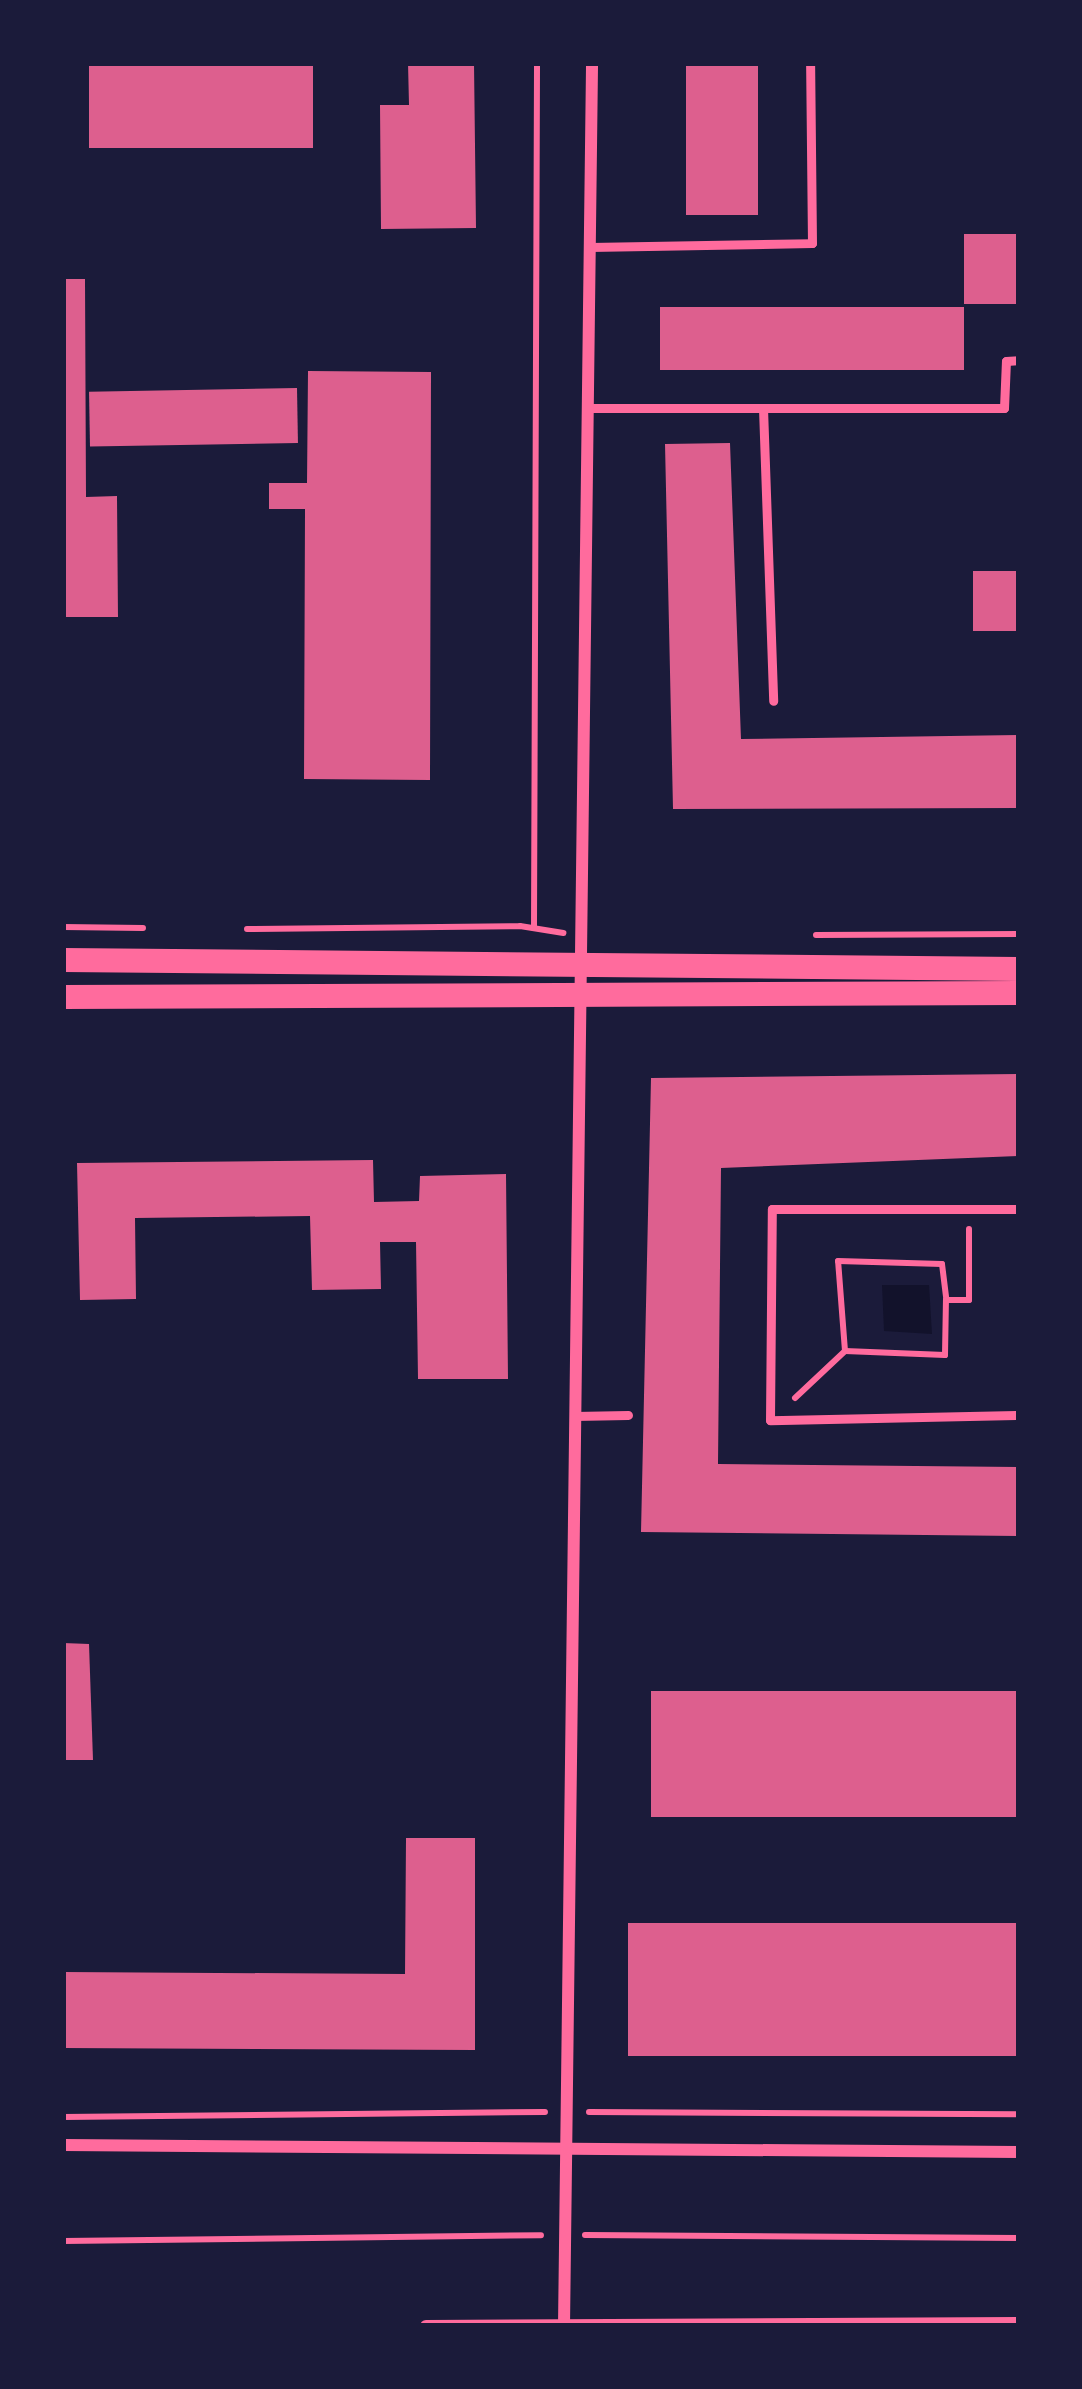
<!DOCTYPE html>
<html>
<head>
<meta charset="utf-8">
<style>
  body { margin:0 }
  #map { position:relative; width:1082px; height:2389px; overflow:hidden; background:#1b1b3a; font-family:"Fira Sans",sans-serif }
  div>[style] { position:absolute }
  .water>* { inset:0; background:#12122b }
  .building>* { inset:0; background:#dd5f8e; transform-origin:0 0 }
  .path>* { height:6px; margin:-3px; padding:0 3px; transform-origin:3px; border-radius:3px; background:#ff6b9d }
  .service>* { height:9px; margin:-4.5px; padding:0 4.5px; transform-origin:4.5px; border-radius:4.5px; background:#ff6b9d }
  .minor>* { height:12px; margin:-6px; padding:0 6px; transform-origin:6px; border-radius:6px; background:#ff6b9d }
  .secondary>* { height:24px; margin:-12px; padding:0 12px; transform-origin:12px; border-radius:12px; background:#ff6b9d }
  span { translate:-50% -50%; white-space:nowrap; text-align:center; line-height:1.15; -webkit-text-stroke:10px #1b1b3a; paint-order:stroke }
  .frame { position:absolute; inset:0; border:66px solid #1b1b3a; pointer-events:none }
</style>
</head>
<body>
<div id="map">
  <div class="water">
    <i style="clip-path:polygon(882px 1285px,929px 1285px,932px 1334px,884px 1331px)"></i>
  </div>
  <div class="building">
    <i style="left:89px;top:63px;width:224px;height:85px"></i>
    <i style="clip-path:polygon(408px 63px,474px 63px,476px 228px,381px 229px,380px 105px,409px 105px)"></i>
    <i style="left:686px;top:63px;width:72px;height:152px"></i>
    <i style="left:964px;top:234px;width:55px;height:70px"></i>
    <i style="clip-path:polygon(63px 279px,85px 279px,86px 497px,117px 496px,118px 617px,63px 617px)"></i>
    <i style="left:660px;top:307px;width:304px;height:63px"></i>
    <i style="clip-path:polygon(308px 371px,431px 372px,430px 780px,304px 779px,305px 509px,269px 509px,269px 483px,307px 483px)"></i>
    <i style="left:297px;top:388px;width:55px;height:208px;rotate:89deg"></i>
    <i style="clip-path:polygon(730px 443px,741px 739px,1019px 735px,1019px 808px,673px 809px,665px 444px)"></i>
    <i style="left:973px;top:571px;width:46px;height:60px"></i>
    <i style="clip-path:polygon(1019px 1074px,1019px 1156px,721px 1168px,718px 1464px,1019px 1467px,1019px 1536px,641px 1532px,651px 1078px)"></i>
    <i style="clip-path:polygon(373px 1160px,374px 1202px,419px 1201px,420px 1176px,506px 1174px,508px 1379px,418px 1379px,416px 1242px,380px 1242px,381px 1289px,312px 1290px,310px 1216px,135px 1218px,136px 1299px,80px 1300px,77px 1163px)"></i>
    <i style="clip-path:polygon(63px 1643px,89px 1644px,93px 1760px,63px 1760px)"></i>
    <i style="left:1019px;top:1691px;width:126px;height:368px;rotate:90deg"></i>
    <i style="clip-path:polygon(406px 1838px,475px 1838px,475px 2050px,63px 2048px,63px 1972px,405px 1974px)"></i>
    <i style="left:628px;top:1923px;width:391px;height:133px"></i>
  </div>
  <div class="path">
    <i style="left:63px;top:927px;width:80px;rotate:0.7deg"></i>
    <i style="left:534px;top:928px;width:865px;rotate:-89.8deg"></i>
    <i style="left:247px;top:929px;width:273px;rotate:-0.6deg"></i>
    <i style="left:520px;top:926px;width:44px;rotate:9.2deg"></i>
    <i style="left:816px;top:935px;width:203px;rotate:-0.3deg"></i>
    <i style="left:845px;top:1351px;width:90px;rotate:-94.4deg"></i>
    <i style="left:838px;top:1261px;width:104px;rotate:1.7deg"></i>
    <i style="left:942px;top:1264px;width:35px;rotate:83deg"></i>
    <i style="left:795px;top:1398px;width:69px;rotate:-43.2deg"></i>
    <i style="left:845px;top:1351px;width:100px;rotate:2.3deg"></i>
    <i style="left:945px;top:1355px;width:55px;rotate:-89deg"></i>
    <i style="left:946px;top:1300px;width:23px"></i>
    <i style="left:969px;top:1300px;width:71px;rotate:-90deg"></i>
    <i style="left:589px;top:2112px;width:430px;rotate:0.3deg"></i>
    <i style="left:63px;top:2117px;width:482px;rotate:-0.6deg"></i>
    <i style="left:585px;top:2235px;width:434px;rotate:0.4deg"></i>
    <i style="left:63px;top:2241px;width:478px;rotate:-0.7deg"></i>
  </div>
  <div class="service">
    <i style="left:590px;top:247px;width:222px;rotate:-1deg"></i>
    <i style="left:812px;top:243px;width:180px;rotate:-90.6deg"></i>
    <i style="left:590px;top:408px;width:414px"></i>
    <i style="left:1004px;top:408px;width:47px;rotate:-87.6deg"></i>
    <i style="left:1006px;top:361px;width:13px;rotate:-4deg"></i>
    <i style="left:763px;top:408px;width:293px;rotate:88deg"></i>
    <i style="left:1016px;top:1415px;width:246px;rotate:178.8deg"></i>
    <i style="left:770px;top:1420px;width:211px;rotate:-89.5deg"></i>
    <i style="left:772px;top:1209px;width:247px"></i>
    <i style="left:574px;top:1416px;width:54px;rotate:-1.1deg"></i>
  </div>
  <div class="minor">
    <i style="left:63px;top:2145px;width:956px;rotate:0.42deg"></i>
    <i style="left:426px;top:2326px;width:593px;rotate:-0.29deg"></i>
    <i style="left:564px;top:2326px;width:2263px;rotate:-89.29deg"></i>
  </div>
  <div class="secondary">
    <i style="left:63px;top:960px;width:956px;rotate:0.54deg"></i>
    <i style="left:63px;top:997px;width:956px;rotate:-0.24deg"></i>
  </div>
  <div class="frame"></div>
</div>
</body>
</html>
